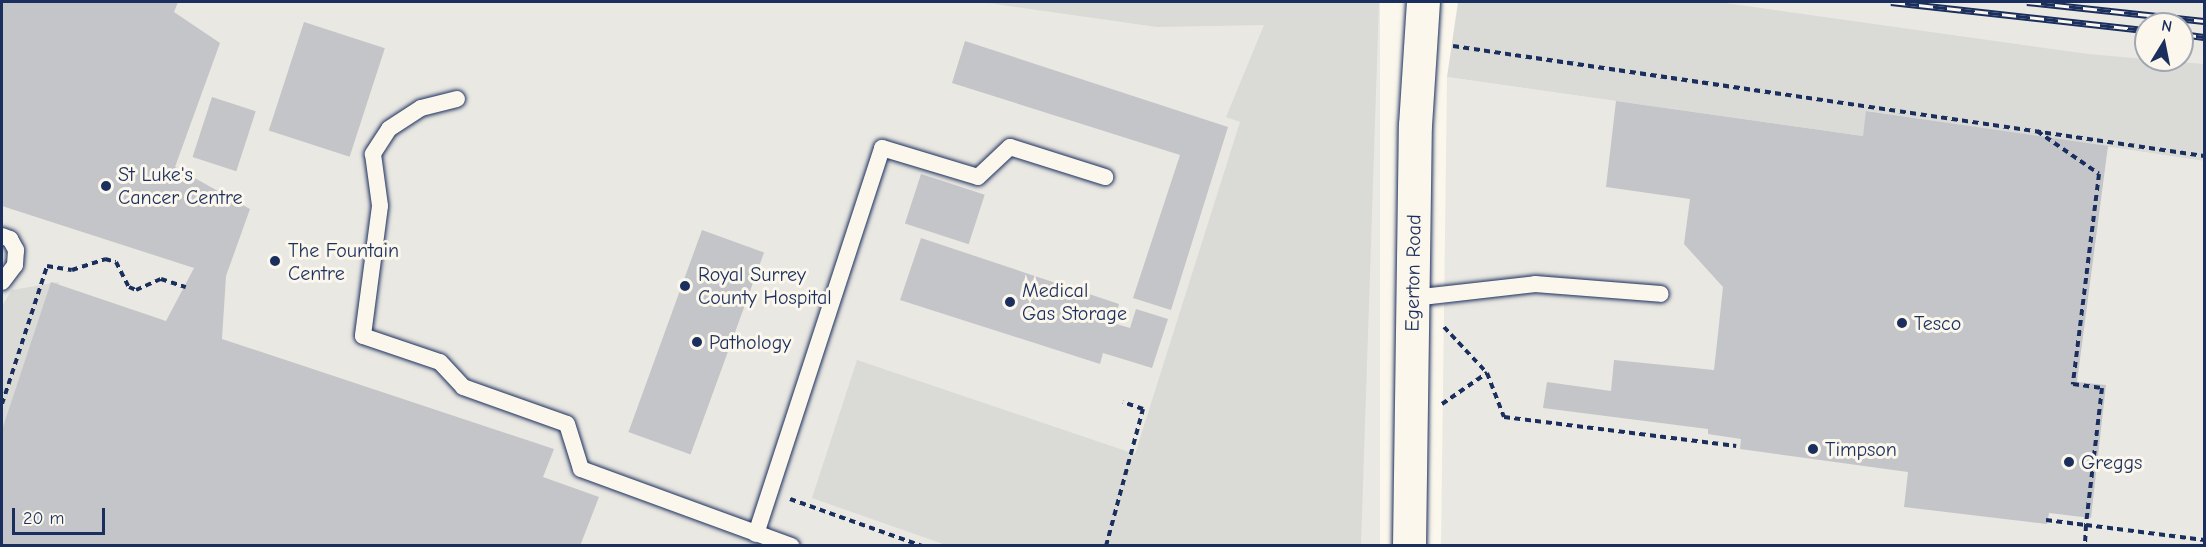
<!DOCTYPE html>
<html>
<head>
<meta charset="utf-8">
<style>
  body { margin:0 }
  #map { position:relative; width:2206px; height:547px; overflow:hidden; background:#fbf7ec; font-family:"Comic Neue",sans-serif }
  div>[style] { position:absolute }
  .built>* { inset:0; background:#eae8e2; transform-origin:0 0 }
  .green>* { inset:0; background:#dadad7 }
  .building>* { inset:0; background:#c3c5c9; transform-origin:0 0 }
  .path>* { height:4px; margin-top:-2px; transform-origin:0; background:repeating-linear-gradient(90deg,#1b2f5e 0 6px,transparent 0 10.5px) }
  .roads { filter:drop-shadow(0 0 2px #1b2f5e) drop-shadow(0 0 2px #1b2f5e) }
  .service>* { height:16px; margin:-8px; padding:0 8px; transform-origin:8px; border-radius:8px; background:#fbf7ec }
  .tertiary>* { height:33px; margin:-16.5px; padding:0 16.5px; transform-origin:16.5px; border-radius:16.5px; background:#fbf7ec }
  .rail>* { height:7px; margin-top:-3.5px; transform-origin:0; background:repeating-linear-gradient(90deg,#fbf7ec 0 14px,#1b2f5e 0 28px); box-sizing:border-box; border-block:2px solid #1b2f5e }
  .dots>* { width:16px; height:16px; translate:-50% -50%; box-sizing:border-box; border:3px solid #fbf7ec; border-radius:50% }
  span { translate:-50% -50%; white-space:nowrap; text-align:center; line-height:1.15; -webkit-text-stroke:6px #fbf7ec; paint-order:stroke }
  .poi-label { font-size:20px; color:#1b2f5e }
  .left { translate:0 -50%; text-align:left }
  .street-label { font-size:20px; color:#1b2f5e }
  .frame { position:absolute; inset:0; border:3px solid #1b2f5e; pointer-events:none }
  .north { position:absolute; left:2134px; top:12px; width:60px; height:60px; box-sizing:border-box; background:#fbf7ec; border:2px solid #a1a7b3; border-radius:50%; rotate:10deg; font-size:16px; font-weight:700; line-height:24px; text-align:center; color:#1b2f5e }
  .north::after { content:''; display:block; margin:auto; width:21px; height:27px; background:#1b2f5e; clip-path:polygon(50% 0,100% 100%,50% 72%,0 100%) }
  .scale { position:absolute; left:12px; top:508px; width:93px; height:27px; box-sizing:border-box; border:3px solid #1b2f5e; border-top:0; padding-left:8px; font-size:18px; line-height:21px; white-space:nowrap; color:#1b2f5e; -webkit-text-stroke:4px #fbf7ec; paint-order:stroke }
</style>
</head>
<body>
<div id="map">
  <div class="built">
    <i style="left:2px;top:2px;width:1378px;height:543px"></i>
    <i style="clip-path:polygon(evenodd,1470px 2px,2204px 2px,2204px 85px,1470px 2px,2146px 24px,2182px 24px,2182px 60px,2146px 60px,2146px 24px)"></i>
    <i style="clip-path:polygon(1447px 77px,1862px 136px,1866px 111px,2204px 161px,2204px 545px,1441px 546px)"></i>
  </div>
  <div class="green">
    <i style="clip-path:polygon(981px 2px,1379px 2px,1361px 545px,946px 545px,812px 498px,857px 360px,1135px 454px,1240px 122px,1226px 117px,1264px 25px,1157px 27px)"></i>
    <i style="clip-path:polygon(1458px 2px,1718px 2px,2088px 54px,2204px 64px,2204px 161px,1867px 111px,1863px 136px,1447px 77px)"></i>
    <i style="clip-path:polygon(59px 282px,2px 453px,2px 306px,12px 290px)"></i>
  </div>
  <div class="building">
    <i style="clip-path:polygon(2px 2px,178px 2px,174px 12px,220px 43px,175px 167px,250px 209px,226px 276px,222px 339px,554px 449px,543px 477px,599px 497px,580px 546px,2px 546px,2px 430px,51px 282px,166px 321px,194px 268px,2px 206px)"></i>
    <i style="left:304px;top:22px;width:85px;height:114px;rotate:18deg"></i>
    <i style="clip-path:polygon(965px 41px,1228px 127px,1171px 310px,1133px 298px,1180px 155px,952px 83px)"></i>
    <i style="left:212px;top:97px;width:46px;height:63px;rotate:18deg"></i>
    <i style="clip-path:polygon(1616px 101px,1863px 136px,1866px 111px,2108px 146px,2077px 382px,2106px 385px,2091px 518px,2049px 513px,2047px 524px,1904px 507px,1908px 472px,1740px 449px,1741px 439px,1708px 434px,1708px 429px,1543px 408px,1547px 382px,1611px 391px,1614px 360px,1714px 370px,1723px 287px,1684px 244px,1690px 199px,1606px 187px)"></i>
    <i style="left:921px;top:174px;width:67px;height:52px;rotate:18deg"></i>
    <i style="left:702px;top:230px;width:66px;height:215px;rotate:20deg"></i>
    <i style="clip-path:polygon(921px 238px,1119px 304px,1113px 323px,1130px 328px,1136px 309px,1168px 319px,1152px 368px,1103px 353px,1100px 364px,900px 300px)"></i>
  </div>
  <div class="path">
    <i style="left:1453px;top:46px;width:759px;rotate:8.33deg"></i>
    <i style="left:2037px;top:131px;width:75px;rotate:34.7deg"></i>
    <i style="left:2099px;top:174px;width:212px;rotate:97.1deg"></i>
    <i style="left:2073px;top:384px;width:29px;rotate:8deg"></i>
    <i style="left:2102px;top:388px;width:138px;rotate:96.7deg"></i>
    <i style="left:2086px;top:525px;width:119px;rotate:7.2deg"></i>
    <i style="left:1444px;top:327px;width:63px;rotate:46.9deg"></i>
    <i style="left:1487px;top:373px;width:47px;rotate:68.9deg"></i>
    <i style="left:1504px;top:417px;width:234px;rotate:7.1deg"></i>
    <i style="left:2px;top:404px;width:145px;rotate:-71.9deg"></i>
    <i style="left:47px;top:266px;width:25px;rotate:9deg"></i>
    <i style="left:72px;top:270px;width:35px;rotate:-18deg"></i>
    <i style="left:105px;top:259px;width:11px;rotate:15deg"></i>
    <i style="left:116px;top:262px;width:28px;rotate:63deg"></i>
    <i style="left:129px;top:287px;width:8px;rotate:23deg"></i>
    <i style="left:136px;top:290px;width:27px;rotate:-24deg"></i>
    <i style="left:161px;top:279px;width:26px;rotate:18deg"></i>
    <i style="left:1442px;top:404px;width:55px;rotate:-34.6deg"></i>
    <i style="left:790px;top:499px;width:140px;rotate:19.6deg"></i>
    <i style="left:2046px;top:520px;width:40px;rotate:7.1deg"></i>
    <i style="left:2086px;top:525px;width:21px;rotate:93deg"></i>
    <i style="left:1106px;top:546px;width:142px;rotate:-74.9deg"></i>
    <i style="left:1143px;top:409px;width:21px;rotate:-161deg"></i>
  </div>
  <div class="roads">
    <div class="service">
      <i style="left:457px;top:99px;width:37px;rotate:166deg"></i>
      <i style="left:421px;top:108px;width:38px;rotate:147deg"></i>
      <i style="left:389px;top:129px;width:30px;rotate:123deg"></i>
      <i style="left:373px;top:154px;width:52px;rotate:82.3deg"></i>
      <i style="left:380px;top:206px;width:131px;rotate:97.5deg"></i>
      <i style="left:363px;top:336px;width:81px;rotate:18.7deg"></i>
      <i style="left:440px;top:362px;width:34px;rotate:47deg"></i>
      <i style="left:463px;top:387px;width:110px;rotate:19.6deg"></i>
      <i style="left:567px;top:424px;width:47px;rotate:72.7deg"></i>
      <i style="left:581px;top:469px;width:224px;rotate:20.1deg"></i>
      <i style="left:2px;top:236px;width:9px;rotate:21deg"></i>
      <i style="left:10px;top:239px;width:13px;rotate:61deg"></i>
      <i style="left:16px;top:250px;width:15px;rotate:94deg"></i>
      <i style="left:15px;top:265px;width:21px;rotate:127deg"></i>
      <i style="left:1413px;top:298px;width:123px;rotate:-6.5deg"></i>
      <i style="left:1535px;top:284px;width:126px;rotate:4.5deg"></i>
      <i style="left:756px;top:534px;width:406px;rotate:-71.9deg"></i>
      <i style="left:882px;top:148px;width:100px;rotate:16.8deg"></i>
      <i style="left:978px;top:177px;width:44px;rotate:-43.2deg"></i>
      <i style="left:1010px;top:147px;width:100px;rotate:17.5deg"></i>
    </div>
    <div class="tertiary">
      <i style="left:1409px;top:546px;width:421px;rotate:-89.2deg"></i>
      <i style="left:1415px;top:125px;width:123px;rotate:-86.3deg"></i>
    </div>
  </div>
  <div class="rail">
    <i style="left:1891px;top:2px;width:257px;rotate:6.3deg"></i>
    <i style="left:2027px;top:2px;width:178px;rotate:6.1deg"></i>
    <i style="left:2182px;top:34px;width:22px;rotate:8deg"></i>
  </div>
  <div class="dots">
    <i style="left:106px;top:186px;background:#1b2f5e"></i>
    <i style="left:275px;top:261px;background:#1b2f5e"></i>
    <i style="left:685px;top:286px;background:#1b2f5e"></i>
    <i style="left:1010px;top:302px;background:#1b2f5e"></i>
    <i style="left:1902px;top:323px;background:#1b2f5e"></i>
    <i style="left:697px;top:342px;background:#1b2f5e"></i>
    <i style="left:1813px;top:449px;background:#1b2f5e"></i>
    <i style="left:2069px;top:462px;background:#1b2f5e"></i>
  </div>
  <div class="poi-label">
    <span class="left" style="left:118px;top:186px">St Luke's<br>Cancer Centre</span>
    <span class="left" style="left:288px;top:262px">The Fountain<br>Centre</span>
    <span class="left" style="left:698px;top:286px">Royal Surrey<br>County Hospital</span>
    <span class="left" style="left:1022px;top:302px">Medical<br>Gas Storage</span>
    <span class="left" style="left:1914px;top:323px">Tesco</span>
    <span class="left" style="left:709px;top:342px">Pathology</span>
    <span class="left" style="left:1825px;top:449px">Timpson</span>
    <span class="left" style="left:2081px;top:462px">Greggs</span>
  </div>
  <div class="street-label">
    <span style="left:1413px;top:273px;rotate:-89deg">Egerton Road</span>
  </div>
  <div class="frame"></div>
  <div class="north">N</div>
  <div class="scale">20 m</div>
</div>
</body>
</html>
